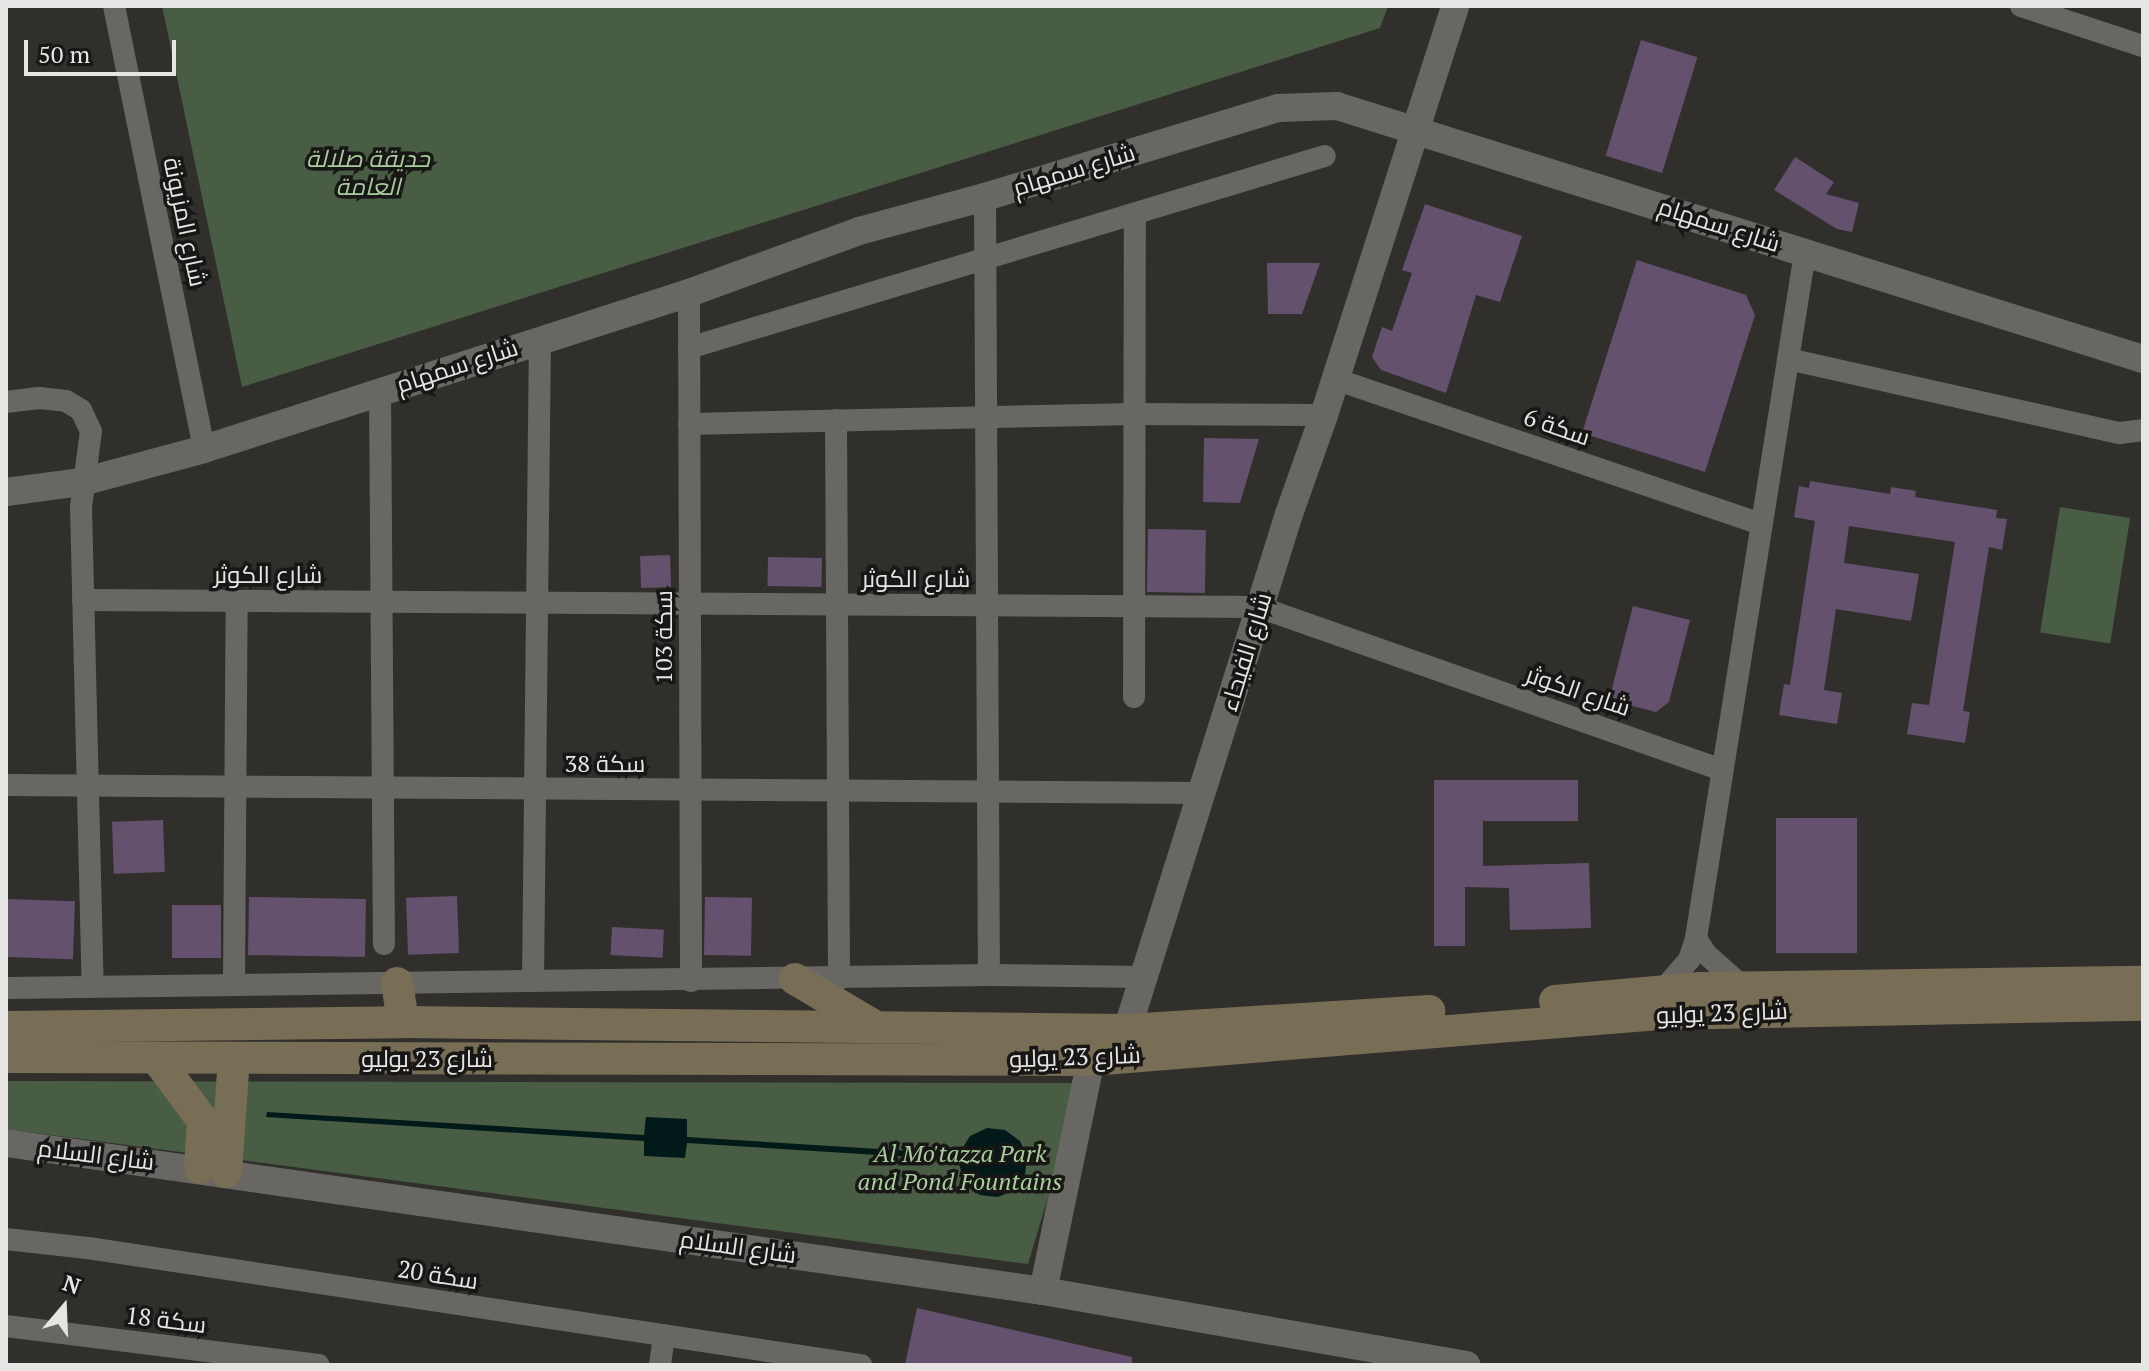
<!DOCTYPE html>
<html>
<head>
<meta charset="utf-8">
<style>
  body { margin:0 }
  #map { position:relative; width:2149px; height:1371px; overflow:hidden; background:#312f2c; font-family:"PT Serif",Cairo,serif }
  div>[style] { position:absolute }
  .green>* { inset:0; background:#495c44; transform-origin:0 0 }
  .water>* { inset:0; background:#021919 }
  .building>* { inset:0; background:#63516d; transform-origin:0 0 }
  .minor>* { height:22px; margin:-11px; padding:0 11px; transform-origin:11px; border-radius:11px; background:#686763 }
  .tertiary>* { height:28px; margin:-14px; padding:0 14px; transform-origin:14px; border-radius:14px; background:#686763 }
  .secondary>* { height:32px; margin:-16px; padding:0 16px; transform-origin:16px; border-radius:16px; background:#786d55 }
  span { translate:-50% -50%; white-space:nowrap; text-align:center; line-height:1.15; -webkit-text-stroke:7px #181716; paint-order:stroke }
  .park-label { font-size:24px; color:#a7ce9c; font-style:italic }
  .street-label { font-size:24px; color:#e6e5e3 }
  .frame { position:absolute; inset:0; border:8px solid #e6e5e3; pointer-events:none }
  .north { position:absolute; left:24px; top:1267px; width:80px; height:80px; -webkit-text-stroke:6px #181716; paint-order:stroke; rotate:19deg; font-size:22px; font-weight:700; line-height:32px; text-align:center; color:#e6e5e3 }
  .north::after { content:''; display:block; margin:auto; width:28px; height:36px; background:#e6e5e3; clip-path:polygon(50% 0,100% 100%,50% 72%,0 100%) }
  .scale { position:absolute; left:24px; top:40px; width:152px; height:36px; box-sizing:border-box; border:4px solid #e6e5e3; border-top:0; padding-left:10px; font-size:24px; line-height:28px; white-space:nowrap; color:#e6e5e3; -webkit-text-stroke:6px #181716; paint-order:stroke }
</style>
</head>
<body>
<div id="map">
  <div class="green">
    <i style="clip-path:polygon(162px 6px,1388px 6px,1380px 28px,242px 387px)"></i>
    <i style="left:2060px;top:507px;width:71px;height:127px;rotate:9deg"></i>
    <i style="clip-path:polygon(6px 1081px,1082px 1083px,1028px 1264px,6px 1129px)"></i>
  </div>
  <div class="water">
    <i style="clip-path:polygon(267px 1112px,644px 1135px,646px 1117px,687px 1119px,687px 1137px,959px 1154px,970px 1136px,987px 1128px,1005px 1130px,1020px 1141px,1027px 1157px,1025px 1175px,1014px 1190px,998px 1197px,980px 1195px,965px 1185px,958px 1160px,687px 1143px,685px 1158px,644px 1156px,644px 1141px,266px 1117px)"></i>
  </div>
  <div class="building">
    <i style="left:1641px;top:40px;width:59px;height:121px;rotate:17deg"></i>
    <i style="clip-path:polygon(1795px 157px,1834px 182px,1826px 194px,1859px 203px,1852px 232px,1837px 229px,1774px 190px)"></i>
    <i style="clip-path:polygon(1425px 204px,1522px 236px,1500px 302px,1476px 295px,1446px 393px,1381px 370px,1372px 357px,1382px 327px,1392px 331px,1412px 273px,1402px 270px)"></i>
    <i style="clip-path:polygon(1637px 260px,1746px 295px,1755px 315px,1705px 472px,1582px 433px)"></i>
    <i style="clip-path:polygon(1267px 263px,1320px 263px,1302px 314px,1268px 314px)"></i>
    <i style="clip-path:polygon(1204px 438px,1259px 439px,1240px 503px,1203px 502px)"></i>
    <i style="clip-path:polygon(1810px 481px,1890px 494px,1891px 487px,1916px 491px,1915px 497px,1997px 510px,1996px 518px,2007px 519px,2002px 550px,1989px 547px,1963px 711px,1970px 712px,1965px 743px,1907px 734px,1912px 703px,1929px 705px,1955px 542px,1849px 526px,1844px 563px,1919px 574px,1911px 621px,1836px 609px,1824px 690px,1842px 693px,1837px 724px,1779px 715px,1784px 684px,1790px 685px,1815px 521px,1794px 517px,1799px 486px,1809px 488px)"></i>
    <i style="left:1148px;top:529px;width:58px;height:63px;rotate:1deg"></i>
    <i style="left:670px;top:555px;width:32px;height:30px;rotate:88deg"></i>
    <i style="left:768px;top:557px;width:54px;height:29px;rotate:1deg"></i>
    <i style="clip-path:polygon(1633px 606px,1690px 620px,1669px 702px,1656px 712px,1609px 700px)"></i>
    <i style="clip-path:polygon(1434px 780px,1578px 780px,1578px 821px,1483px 821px,1483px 866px,1589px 863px,1591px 928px,1510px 930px,1509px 888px,1465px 887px,1465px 946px,1434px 946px)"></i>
    <i style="left:1857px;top:818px;width:135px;height:81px;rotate:90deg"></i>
    <i style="left:163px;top:820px;width:52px;height:51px;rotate:88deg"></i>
    <i style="left:457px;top:896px;width:57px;height:51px;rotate:88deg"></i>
    <i style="left:249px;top:897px;width:117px;height:58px;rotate:1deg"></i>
    <i style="left:705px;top:897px;width:47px;height:58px;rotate:1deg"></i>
    <i style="left:8px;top:899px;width:67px;height:58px;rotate:2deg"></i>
    <i style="left:172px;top:905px;width:49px;height:53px"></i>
    <i style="left:612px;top:927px;width:52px;height:28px;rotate:3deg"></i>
    <i style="clip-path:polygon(917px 1308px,1132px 1357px,1132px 1365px,905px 1365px)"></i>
  </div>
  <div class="minor">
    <i style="left:114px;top:6px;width:452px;rotate:78.5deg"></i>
    <i style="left:2021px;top:6px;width:128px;rotate:18.2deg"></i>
    <i style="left:985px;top:197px;width:778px;rotate:89.71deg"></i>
    <i style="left:689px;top:293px;width:688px;rotate:89.83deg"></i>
    <i style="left:689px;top:348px;width:664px;rotate:-16.8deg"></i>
    <i style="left:1788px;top:359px;width:340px;rotate:12.6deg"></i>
    <i style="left:2120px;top:433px;width:23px;rotate:-7deg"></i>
    <i style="left:1335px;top:379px;width:450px;rotate:18.8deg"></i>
    <i style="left:380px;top:391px;width:553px;rotate:89.59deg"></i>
    <i style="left:6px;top:402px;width:33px;rotate:-7deg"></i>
    <i style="left:39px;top:398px;width:27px;rotate:6deg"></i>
    <i style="left:66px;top:401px;width:17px;rotate:31deg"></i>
    <i style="left:81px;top:410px;width:23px;rotate:65deg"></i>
    <i style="left:91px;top:431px;width:77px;rotate:97.5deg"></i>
    <i style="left:81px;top:507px;width:478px;rotate:88.6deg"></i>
    <i style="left:836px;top:420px;width:559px;rotate:89.69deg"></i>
    <i style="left:689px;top:424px;width:446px;rotate:-1.3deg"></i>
    <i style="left:1135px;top:414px;width:189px;rotate:0.3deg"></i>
    <i style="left:83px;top:600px;width:1176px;rotate:0.34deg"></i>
    <i style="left:1259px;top:607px;width:489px;rotate:19.4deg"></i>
    <i style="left:1134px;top:697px;width:482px;rotate:-89.9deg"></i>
    <i style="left:6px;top:785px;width:1197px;rotate:0.38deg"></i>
    <i style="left:1696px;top:938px;width:19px;rotate:58deg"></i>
    <i style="left:1706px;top:954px;width:50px;rotate:41.7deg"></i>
    <i style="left:533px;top:981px;width:642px;rotate:-89.38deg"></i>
    <i style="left:234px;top:984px;width:383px;rotate:-89.6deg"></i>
    <i style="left:6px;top:988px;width:983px;rotate:-0.76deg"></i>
    <i style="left:989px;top:975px;width:155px;rotate:0.7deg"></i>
    <i style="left:1662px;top:991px;width:41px;rotate:-48.9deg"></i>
    <i style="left:1689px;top:960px;width:23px;rotate:-72deg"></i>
    <i style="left:1696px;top:938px;width:694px;rotate:-80.96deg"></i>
    <i style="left:6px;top:1239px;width:82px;rotate:6.3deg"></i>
    <i style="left:88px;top:1248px;width:782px;rotate:8.61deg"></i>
    <i style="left:6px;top:1326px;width:315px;rotate:7.1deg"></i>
    <i style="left:660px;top:1365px;width:30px;rotate:-82deg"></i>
  </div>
  <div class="tertiary">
    <i style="left:6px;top:492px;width:77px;rotate:-7.5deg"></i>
    <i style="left:82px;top:482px;width:126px;rotate:-15.1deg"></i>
    <i style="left:204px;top:449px;width:509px;rotate:-17.83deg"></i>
    <i style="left:689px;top:293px;width:181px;rotate:-20deg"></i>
    <i style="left:859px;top:231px;width:131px;rotate:-15.1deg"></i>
    <i style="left:985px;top:197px;width:306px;rotate:-16.9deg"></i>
    <i style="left:1278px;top:108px;width:59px;rotate:-1.9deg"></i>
    <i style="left:1337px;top:106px;width:845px;rotate:17.43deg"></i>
    <i style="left:6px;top:1143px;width:1048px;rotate:8.12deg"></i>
    <i style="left:1043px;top:1291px;width:430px;rotate:9.9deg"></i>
    <i style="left:1043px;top:1291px;width:236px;rotate:-78.3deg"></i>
    <i style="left:1091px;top:1060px;width:47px;rotate:-39.8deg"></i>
    <i style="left:1127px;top:1030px;width:541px;rotate:-72.57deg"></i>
    <i style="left:1289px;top:514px;width:105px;rotate:-70.5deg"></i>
    <i style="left:1324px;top:415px;width:429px;rotate:-72.2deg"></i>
  </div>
  <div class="secondary">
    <i style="left:795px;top:979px;width:88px;rotate:30.6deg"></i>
    <i style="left:397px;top:983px;width:39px;rotate:81deg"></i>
    <i style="left:1555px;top:1001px;width:146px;rotate:-5.1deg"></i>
    <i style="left:1700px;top:988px;width:443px;rotate:-0.8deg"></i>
    <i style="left:6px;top:1027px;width:397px;rotate:-0.7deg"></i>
    <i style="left:403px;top:1022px;width:724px;rotate:0.63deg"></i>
    <i style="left:1127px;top:1030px;width:303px;rotate:-3.6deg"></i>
    <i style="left:6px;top:1057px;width:1085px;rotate:0.16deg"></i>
    <i style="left:1091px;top:1060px;width:570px;rotate:-4.63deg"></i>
    <i style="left:1659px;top:1014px;width:484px;rotate:-1.1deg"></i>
    <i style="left:157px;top:1059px;width:77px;rotate:53.4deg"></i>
    <i style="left:203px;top:1121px;width:47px;rotate:93.7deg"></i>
    <i style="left:226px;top:1172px;width:113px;rotate:-86deg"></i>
  </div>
  <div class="park-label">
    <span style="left:368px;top:173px">حديقة صلالة<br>العامة</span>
    <span style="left:960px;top:1168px">Al Mo'tazza Park<br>and Pond Fountains</span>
  </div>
  <div class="street-label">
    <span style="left:1074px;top:170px;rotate:-17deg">شارع سمهام</span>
    <span style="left:185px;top:222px;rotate:78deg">شارع المزيونة</span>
    <span style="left:1719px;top:225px;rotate:18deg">شارع سمهام</span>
    <span style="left:457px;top:366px;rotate:-18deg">شارع سمهام</span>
    <span style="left:1557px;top:427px;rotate:19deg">سكة 6</span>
    <span style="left:268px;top:575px">شارع الكوثر</span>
    <span style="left:916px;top:579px">شارع الكوثر</span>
    <span style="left:664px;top:637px;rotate:-90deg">سكة 103</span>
    <span style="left:1246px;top:652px;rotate:-73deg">شارع الفيحاء</span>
    <span style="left:1578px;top:691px;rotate:19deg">شارع الكوثر</span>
    <span style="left:605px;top:764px">سكة 38</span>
    <span style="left:1722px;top:1013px;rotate:-2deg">شارع 23 يوليو</span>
    <span style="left:1075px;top:1057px;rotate:-2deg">شارع 23 يوليو</span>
    <span style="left:427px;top:1059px">شارع 23 يوليو</span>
    <span style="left:96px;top:1155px;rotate:7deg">شارع السلام</span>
    <span style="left:738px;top:1247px;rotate:8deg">شارع السلام</span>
    <span style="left:438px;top:1275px;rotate:9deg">سكة 20</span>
    <span style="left:166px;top:1320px;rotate:7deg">سكة 18</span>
  </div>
  <div class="frame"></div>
  <div class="north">N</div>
  <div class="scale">50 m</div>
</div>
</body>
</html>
